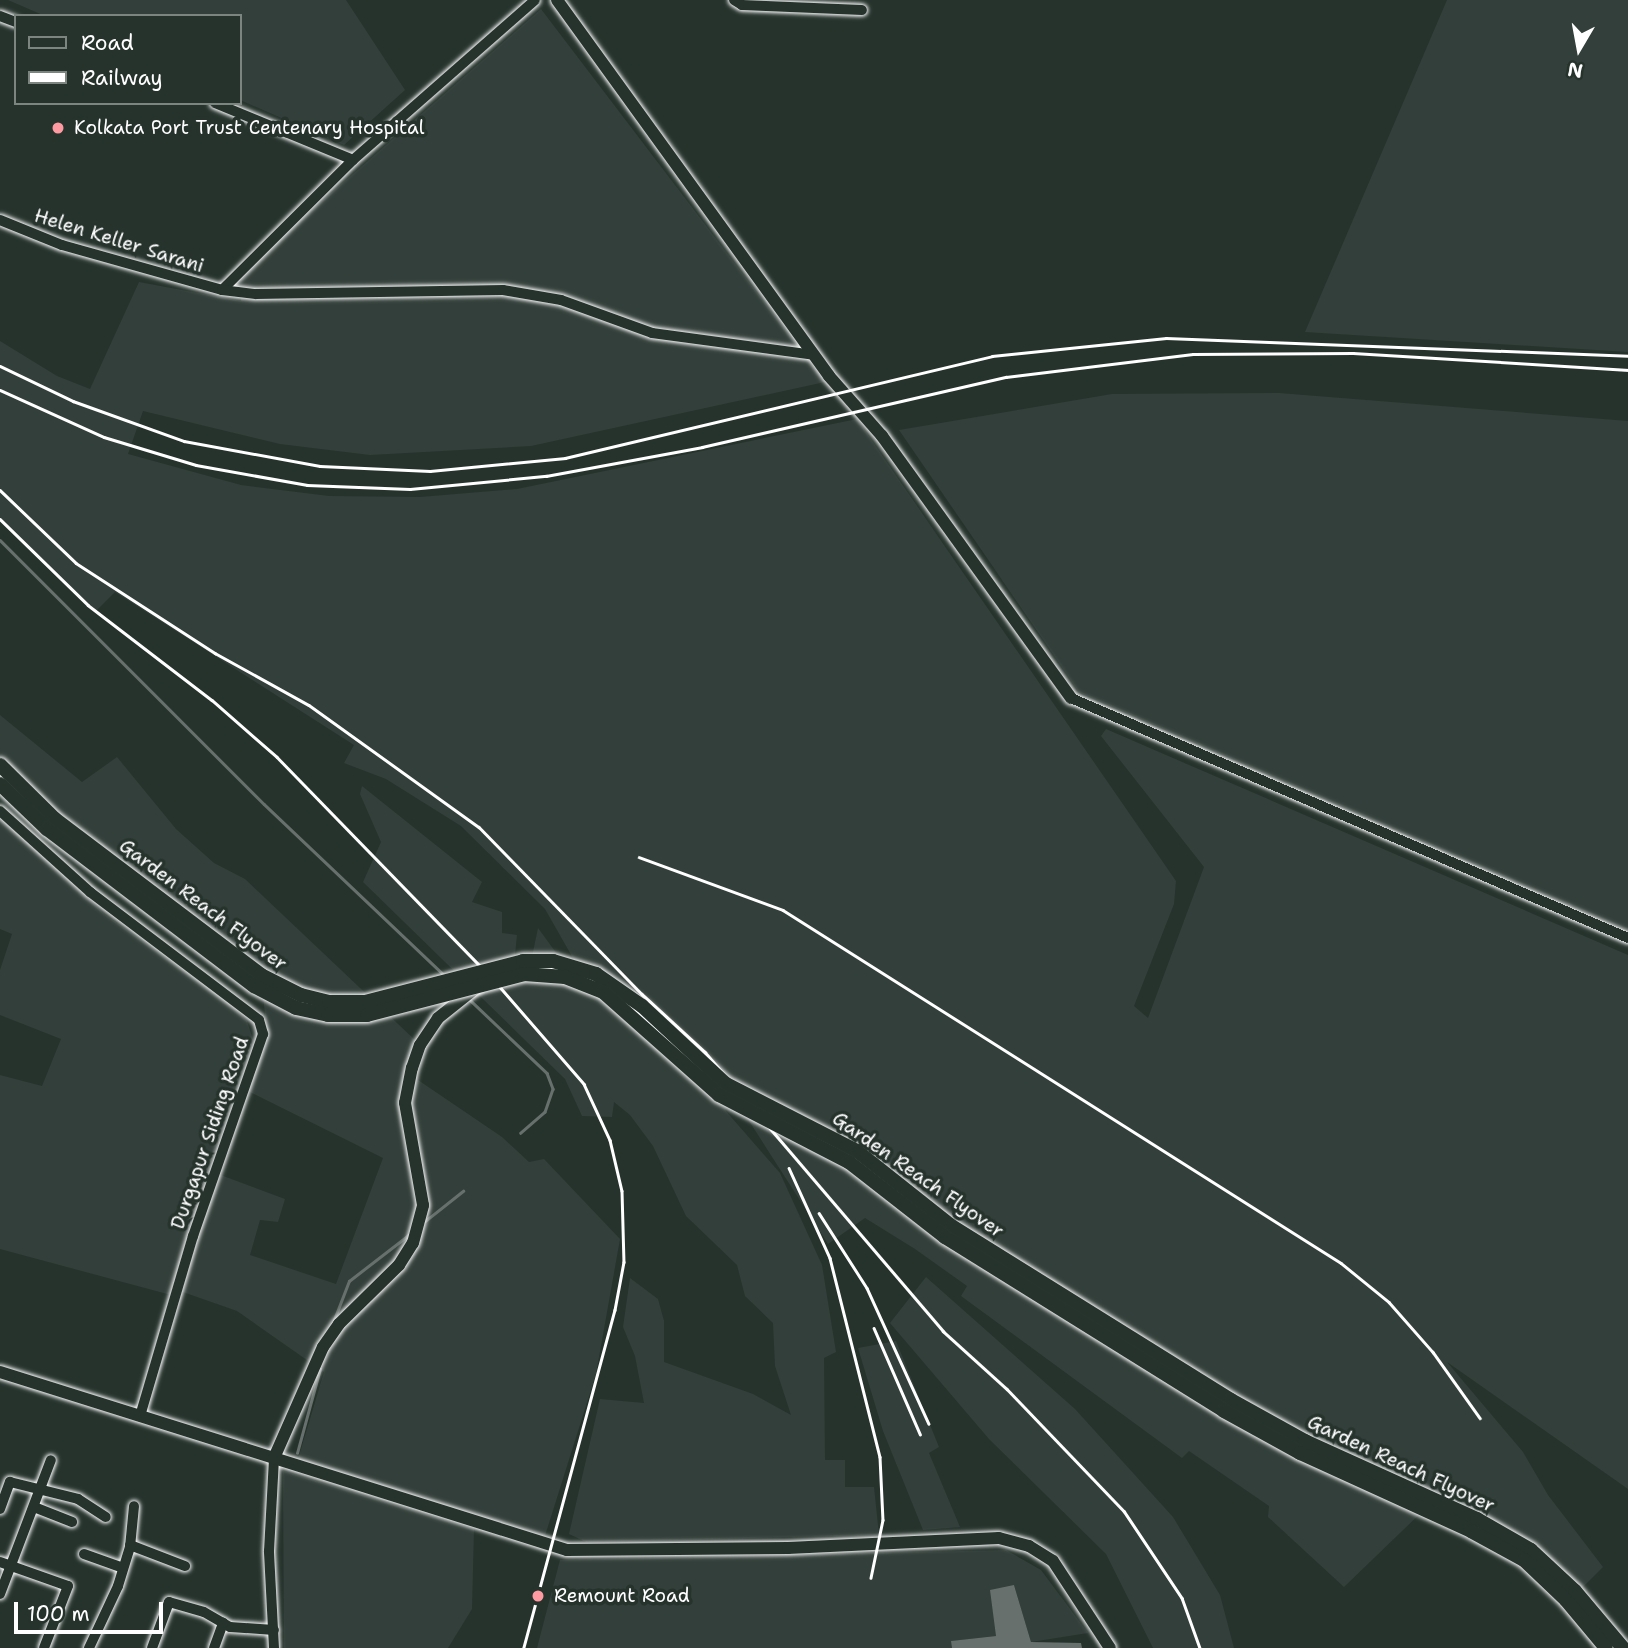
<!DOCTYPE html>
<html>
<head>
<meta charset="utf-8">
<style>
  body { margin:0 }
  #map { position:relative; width:1628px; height:1648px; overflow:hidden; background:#26332d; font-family:"Shantell Sans",sans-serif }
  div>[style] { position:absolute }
  .built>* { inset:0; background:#333f3a }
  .water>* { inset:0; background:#67706c }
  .stream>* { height:2.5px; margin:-1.25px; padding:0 1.25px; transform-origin:1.25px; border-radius:1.25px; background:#67706c }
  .roads { filter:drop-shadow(0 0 2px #fff) drop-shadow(0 0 2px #fff) }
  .minor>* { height:10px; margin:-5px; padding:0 5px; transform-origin:5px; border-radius:5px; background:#26332d }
  .tertiary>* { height:12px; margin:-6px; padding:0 6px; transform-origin:6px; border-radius:6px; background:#26332d }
  .rail>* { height:2.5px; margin:-1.25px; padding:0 1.25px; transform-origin:1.25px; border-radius:1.25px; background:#fff }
  .bridges { filter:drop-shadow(0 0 2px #fff) drop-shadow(0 0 2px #fff) }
  .secondary-bridge>* { height:14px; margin:-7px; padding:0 7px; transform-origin:7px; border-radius:7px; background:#26332d }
  .dots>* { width:19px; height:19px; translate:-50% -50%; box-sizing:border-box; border:4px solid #26332d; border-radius:50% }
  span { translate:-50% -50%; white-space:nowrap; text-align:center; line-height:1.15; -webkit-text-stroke:7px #26332d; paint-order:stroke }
  .poi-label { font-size:19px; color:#fff }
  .left { translate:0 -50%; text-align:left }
  .street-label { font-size:19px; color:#fff }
  .legend { position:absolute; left:14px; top:14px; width:228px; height:91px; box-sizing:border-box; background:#26332d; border:2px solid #7d8581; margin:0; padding:9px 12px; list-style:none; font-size:21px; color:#fff }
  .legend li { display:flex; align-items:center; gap:14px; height:35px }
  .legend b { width:35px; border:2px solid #7d8581 }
  .north { position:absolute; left:1544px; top:14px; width:70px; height:70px; -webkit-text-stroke:5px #26332d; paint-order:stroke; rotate:190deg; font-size:19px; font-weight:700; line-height:28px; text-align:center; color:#fff }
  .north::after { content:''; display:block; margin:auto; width:24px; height:32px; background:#fff; clip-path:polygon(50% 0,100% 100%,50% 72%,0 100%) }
  .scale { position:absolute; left:14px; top:1602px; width:149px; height:32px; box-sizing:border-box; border:4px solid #fff; border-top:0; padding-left:9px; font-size:21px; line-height:24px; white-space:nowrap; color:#fff; -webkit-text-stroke:5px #26332d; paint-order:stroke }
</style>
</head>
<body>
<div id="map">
  <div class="built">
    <i style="clip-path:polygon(8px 0,346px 0,405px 90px,344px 145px,240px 100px,240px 16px,45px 16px)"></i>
    <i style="clip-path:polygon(1447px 0,1628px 0,1628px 352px,1305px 332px)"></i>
    <i style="clip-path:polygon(541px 9px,825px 382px,531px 446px,370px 455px,280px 444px,143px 411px,128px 454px,241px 485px,329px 496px,420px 497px,517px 489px,857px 419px,1176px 881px,1174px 904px,1134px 1006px,1148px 1018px,1204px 867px,1101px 736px,1106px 729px,1628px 955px,1628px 1489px,1447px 1362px,1523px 1452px,1548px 1495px,1603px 1567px,1579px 1591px,1429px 1505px,1344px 1587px,1268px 1517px,1269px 1506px,1189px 1451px,1182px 1458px,961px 1296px,967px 1286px,915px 1249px,865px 1218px,828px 1244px,742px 1110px,636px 996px,590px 988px,545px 909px,461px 826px,386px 779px,344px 763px,354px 745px,115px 592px,95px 612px,0 520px,0 341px,57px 376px,90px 389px,139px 282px,241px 301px,240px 273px)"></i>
    <i style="clip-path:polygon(1279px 393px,1628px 421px,1628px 930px,1079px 692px,899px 430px,1112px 394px)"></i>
    <i style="clip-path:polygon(0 715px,82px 782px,117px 757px,176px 829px,214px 863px,245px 879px,416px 1041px,418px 1080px,502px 1137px,529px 1162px,544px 1159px,620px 1239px,596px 1374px,544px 1539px,298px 1459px,324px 1372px,237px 1311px,180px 1291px,218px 1174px,285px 1199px,278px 1222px,260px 1220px,250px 1255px,336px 1284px,383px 1158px,244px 1089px,267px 1035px,263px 995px,103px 879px,0 794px)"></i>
    <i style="clip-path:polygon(362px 786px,482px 882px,472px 902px,502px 912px,502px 933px,517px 935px,514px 965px,529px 971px,538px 928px,585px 992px,639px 1002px,733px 1102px,725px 1110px,780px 1173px,822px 1265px,836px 1352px,824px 1358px,825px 1460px,845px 1460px,845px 1487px,874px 1487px,879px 1535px,586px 1542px,569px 1534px,600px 1399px,644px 1403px,635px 1356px,623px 1327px,630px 1278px,658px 1299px,664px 1321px,664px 1362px,753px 1394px,791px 1415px,775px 1366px,773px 1323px,745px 1296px,737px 1265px,686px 1216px,653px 1146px,630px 1115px,614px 1102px,612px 1117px,582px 1116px,565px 1079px,363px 882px,381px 842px,360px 794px)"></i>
    <i style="clip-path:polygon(0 810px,104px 914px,228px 1002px,247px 1021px,253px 1040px,230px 1099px,171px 1295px,0 1249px,0 1075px,42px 1086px,61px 1039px,0 1015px,0 970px,12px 934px,0 929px)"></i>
    <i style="clip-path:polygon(926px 1277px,1075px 1409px,1173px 1517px,1220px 1595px,1234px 1648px,1153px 1648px,1106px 1554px,989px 1439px,890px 1323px)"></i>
    <i style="clip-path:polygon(896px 1341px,939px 1447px,929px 1453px,960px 1527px,923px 1530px,883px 1431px,858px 1348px)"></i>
    <i style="clip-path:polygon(283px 1471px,474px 1529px,472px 1609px,448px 1648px,284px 1648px)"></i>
    <i style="clip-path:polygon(1006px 1550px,1041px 1570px,1088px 1633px,1031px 1642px,1014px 1585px,996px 1636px,952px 1641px,952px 1648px,537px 1648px,560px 1560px)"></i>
  </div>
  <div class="water">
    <i style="clip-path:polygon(1014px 1585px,1031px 1642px,1081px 1643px,1082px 1648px,952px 1648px,951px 1641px,996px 1636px,990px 1590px)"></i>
  </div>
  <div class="stream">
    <i style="left:0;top:540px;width:373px;rotate:45deg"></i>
    <i style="left:264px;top:804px;width:251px;rotate:43.5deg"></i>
    <i style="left:468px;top:998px;width:109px;rotate:43.5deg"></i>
    <i style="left:547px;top:1073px;width:17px;rotate:69deg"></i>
    <i style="left:553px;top:1089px;width:24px;rotate:109deg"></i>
    <i style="left:545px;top:1112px;width:32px;rotate:139deg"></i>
    <i style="left:424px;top:1222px;width:50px;rotate:-38.5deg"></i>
    <i style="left:332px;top:1325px;width:47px;rotate:-68.9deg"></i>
    <i style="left:349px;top:1281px;width:78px;rotate:-37.7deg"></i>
    <i style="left:297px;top:1453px;width:87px;rotate:-74.7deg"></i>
  </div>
  <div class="roads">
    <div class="minor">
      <i style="left:734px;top:0;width:9px;rotate:32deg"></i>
      <i style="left:742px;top:5px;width:120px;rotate:2.4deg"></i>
      <i style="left:0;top:16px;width:17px;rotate:21deg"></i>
      <i style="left:215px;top:103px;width:149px;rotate:22.4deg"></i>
      <i style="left:0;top:220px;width:67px;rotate:22deg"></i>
      <i style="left:62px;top:245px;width:166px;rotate:15.7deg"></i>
      <i style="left:222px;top:290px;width:185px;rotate:-44.8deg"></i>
      <i style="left:353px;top:160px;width:242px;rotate:-41.3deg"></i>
      <i style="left:222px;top:290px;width:34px;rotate:7deg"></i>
      <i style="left:256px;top:294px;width:247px;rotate:-0.9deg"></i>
      <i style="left:503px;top:290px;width:59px;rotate:9.8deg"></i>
      <i style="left:561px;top:300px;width:97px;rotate:19.9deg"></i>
      <i style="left:652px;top:333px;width:163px;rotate:7.7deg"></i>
      <i style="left:1071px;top:698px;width:607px;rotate:23.31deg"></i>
      <i style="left:0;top:811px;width:121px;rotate:42deg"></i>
      <i style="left:90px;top:892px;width:212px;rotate:37.1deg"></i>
      <i style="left:259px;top:1020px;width:15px;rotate:74deg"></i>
      <i style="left:263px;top:1034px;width:214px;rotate:109.1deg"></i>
      <i style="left:193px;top:1236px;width:188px;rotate:106.4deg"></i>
      <i style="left:34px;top:1507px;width:41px;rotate:21.5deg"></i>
      <i style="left:0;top:1509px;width:29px;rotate:-70deg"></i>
      <i style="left:10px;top:1482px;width:70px;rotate:14deg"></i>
      <i style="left:78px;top:1499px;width:33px;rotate:33deg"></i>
      <i style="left:130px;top:1545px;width:59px;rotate:20.9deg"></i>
      <i style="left:84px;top:1554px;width:41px;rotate:19.7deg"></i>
      <i style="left:0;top:1562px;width:72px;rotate:19.4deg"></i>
      <i style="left:68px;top:1586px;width:66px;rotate:111.2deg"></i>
      <i style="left:0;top:1594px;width:143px;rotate:-69.2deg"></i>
      <i style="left:89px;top:1648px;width:68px;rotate:-64.9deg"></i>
      <i style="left:118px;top:1586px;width:41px;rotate:-72.9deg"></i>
      <i style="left:130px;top:1547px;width:41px;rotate:-84.4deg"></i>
      <i style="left:152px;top:1648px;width:49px;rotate:-69.7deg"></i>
      <i style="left:169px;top:1602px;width:36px;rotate:16deg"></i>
      <i style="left:204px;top:1612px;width:30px;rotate:30deg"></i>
      <i style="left:230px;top:1627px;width:44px;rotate:3.9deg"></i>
      <i style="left:214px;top:1648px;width:27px;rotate:-70deg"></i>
      <i style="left:274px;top:1648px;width:97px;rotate:-93deg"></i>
      <i style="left:269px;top:1551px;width:93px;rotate:-86.9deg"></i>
    </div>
    <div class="tertiary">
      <i style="left:557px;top:0;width:464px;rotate:54.1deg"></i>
      <i style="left:829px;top:376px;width:80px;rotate:48.5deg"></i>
      <i style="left:882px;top:436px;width:323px;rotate:54.2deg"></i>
      <i style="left:0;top:1372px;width:594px;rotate:17.43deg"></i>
      <i style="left:567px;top:1550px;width:221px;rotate:-0.5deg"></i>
      <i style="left:788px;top:1548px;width:211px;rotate:-2.7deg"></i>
      <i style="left:999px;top:1538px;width:31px;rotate:15deg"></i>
      <i style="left:1029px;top:1546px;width:28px;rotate:32deg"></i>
      <i style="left:1053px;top:1561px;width:104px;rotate:56.8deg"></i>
      <i style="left:274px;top:1458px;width:121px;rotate:-66.2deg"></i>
      <i style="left:323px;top:1347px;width:28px;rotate:-55deg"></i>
      <i style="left:339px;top:1324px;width:84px;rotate:-44.5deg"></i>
      <i style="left:399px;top:1265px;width:26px;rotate:-58deg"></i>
      <i style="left:413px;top:1243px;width:39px;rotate:-75deg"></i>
      <i style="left:423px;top:1205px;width:104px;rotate:-100deg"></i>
      <i style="left:405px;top:1103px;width:36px;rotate:-79deg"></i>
      <i style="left:412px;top:1068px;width:24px;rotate:-71deg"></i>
      <i style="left:420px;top:1045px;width:32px;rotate:-56deg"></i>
      <i style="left:438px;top:1018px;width:50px;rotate:-38.5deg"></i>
    </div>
  </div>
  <div class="rail">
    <i style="left:0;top:366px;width:81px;rotate:25.6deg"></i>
    <i style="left:73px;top:401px;width:118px;rotate:19.8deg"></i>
    <i style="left:184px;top:441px;width:138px;rotate:10.4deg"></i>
    <i style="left:320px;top:466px;width:110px;rotate:2.6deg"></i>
    <i style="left:430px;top:471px;width:136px;rotate:-5.5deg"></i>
    <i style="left:565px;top:458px;width:439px;rotate:-13.4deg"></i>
    <i style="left:992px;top:356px;width:175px;rotate:-5.9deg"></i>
    <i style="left:1166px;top:338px;width:462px;rotate:2.2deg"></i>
    <i style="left:0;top:390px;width:114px;rotate:24.3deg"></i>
    <i style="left:104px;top:437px;width:96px;rotate:16.9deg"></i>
    <i style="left:196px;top:465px;width:113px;rotate:10.2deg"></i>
    <i style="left:307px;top:485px;width:103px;rotate:2.2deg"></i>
    <i style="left:410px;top:489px;width:137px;rotate:-5.5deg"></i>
    <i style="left:546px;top:476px;width:159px;rotate:-10.5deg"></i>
    <i style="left:702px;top:447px;width:312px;rotate:-13deg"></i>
    <i style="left:1006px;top:377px;width:188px;rotate:-7deg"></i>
    <i style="left:1193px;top:354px;width:160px;rotate:-0.4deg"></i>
    <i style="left:1353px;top:353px;width:276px;rotate:3.5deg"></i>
    <i style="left:0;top:490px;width:105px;rotate:43.8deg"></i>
    <i style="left:76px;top:563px;width:166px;rotate:32.9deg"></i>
    <i style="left:215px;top:653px;width:107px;rotate:29deg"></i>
    <i style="left:309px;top:705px;width:209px;rotate:35.7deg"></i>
    <i style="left:479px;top:827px;width:233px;rotate:45.7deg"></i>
    <i style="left:642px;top:994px;width:86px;rotate:42.6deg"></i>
    <i style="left:705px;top:1052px;width:367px;rotate:49.5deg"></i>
    <i style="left:943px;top:1331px;width:86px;rotate:42.2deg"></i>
    <i style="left:1007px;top:1389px;width:169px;rotate:46.2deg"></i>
    <i style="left:1124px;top:1511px;width:105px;rotate:56.3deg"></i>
    <i style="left:1182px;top:1598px;width:53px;rotate:70.2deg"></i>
    <i style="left:0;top:519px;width:123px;rotate:44.3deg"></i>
    <i style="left:88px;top:605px;width:156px;rotate:37.5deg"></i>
    <i style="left:212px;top:700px;width:86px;rotate:41.2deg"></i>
    <i style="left:277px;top:757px;width:311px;rotate:45.8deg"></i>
    <i style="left:494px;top:980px;width:138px;rotate:49.1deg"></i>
    <i style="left:584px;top:1084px;width:62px;rotate:65.1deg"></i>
    <i style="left:610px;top:1140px;width:52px;rotate:76.8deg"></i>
    <i style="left:622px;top:1191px;width:71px;rotate:88.4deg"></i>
    <i style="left:624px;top:1262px;width:49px;rotate:100.6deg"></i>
    <i style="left:615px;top:1310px;width:350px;rotate:105.1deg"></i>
    <i style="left:639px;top:857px;width:153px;rotate:20.2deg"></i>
    <i style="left:783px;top:910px;width:660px;rotate:32.32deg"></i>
    <i style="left:1341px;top:1263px;width:62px;rotate:39.1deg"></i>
    <i style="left:1389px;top:1302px;width:67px;rotate:48.7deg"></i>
    <i style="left:1433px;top:1352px;width:81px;rotate:54.5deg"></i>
    <i style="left:789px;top:1168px;width:99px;rotate:65.5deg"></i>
    <i style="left:830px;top:1258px;width:205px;rotate:75.9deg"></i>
    <i style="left:880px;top:1457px;width:63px;rotate:87.3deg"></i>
    <i style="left:883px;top:1520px;width:59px;rotate:101.7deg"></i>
    <i style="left:819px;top:1213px;width:89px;rotate:57.4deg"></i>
    <i style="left:867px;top:1288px;width:149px;rotate:65.5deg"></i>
    <i style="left:874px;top:1328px;width:116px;rotate:66.5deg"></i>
  </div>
  <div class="bridges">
    <div class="secondary-bridge">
      <i style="left:0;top:765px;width:77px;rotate:44.5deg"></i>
      <i style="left:55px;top:819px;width:258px;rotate:37.1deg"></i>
      <i style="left:261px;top:975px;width:45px;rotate:26.6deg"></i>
      <i style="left:301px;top:995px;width:29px;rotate:14deg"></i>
      <i style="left:329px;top:1002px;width:36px"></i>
      <i style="left:365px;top:1002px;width:163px;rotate:-14.5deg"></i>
      <i style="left:523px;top:961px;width:30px"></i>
      <i style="left:553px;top:961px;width:45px;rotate:16.8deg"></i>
      <i style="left:596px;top:974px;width:56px;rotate:34.8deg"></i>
      <i style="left:642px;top:1006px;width:115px;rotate:42.9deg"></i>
      <i style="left:726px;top:1084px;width:147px;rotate:27.1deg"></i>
      <i style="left:857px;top:1151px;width:122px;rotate:38.4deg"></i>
      <i style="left:953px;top:1227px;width:327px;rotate:31.9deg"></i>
      <i style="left:1231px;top:1400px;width:85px;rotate:29deg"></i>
      <i style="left:1305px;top:1441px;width:189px;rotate:24.4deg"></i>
      <i style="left:1477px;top:1519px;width:62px;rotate:29.9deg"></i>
      <i style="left:1531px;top:1550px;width:60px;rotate:43deg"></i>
      <i style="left:1575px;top:1591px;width:75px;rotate:49.9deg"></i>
      <i style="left:0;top:784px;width:65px;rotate:43.8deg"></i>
      <i style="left:47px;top:829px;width:260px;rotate:37.2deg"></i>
      <i style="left:254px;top:986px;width:47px;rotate:27.6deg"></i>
      <i style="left:296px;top:1008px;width:33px;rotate:12deg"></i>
      <i style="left:328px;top:1015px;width:39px"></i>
      <i style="left:367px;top:1015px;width:162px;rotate:-14.6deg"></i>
      <i style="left:524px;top:974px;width:41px;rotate:4.2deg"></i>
      <i style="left:565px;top:977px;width:41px;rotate:21.5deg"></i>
      <i style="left:603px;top:992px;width:155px;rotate:41.6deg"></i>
      <i style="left:719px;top:1095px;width:146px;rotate:27.3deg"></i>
      <i style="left:849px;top:1162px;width:122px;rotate:38deg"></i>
      <i style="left:945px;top:1237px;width:329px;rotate:31.9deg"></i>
      <i style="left:1224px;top:1411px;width:87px;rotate:28.9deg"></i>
      <i style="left:1300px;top:1453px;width:188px;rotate:24.5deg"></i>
      <i style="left:1471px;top:1531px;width:60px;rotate:28.7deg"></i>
      <i style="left:1524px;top:1560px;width:58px;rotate:43.6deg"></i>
      <i style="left:1566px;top:1600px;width:62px;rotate:50.2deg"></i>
    </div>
  </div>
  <div class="dots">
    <i style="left:58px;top:128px;background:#ff9aa2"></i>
    <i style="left:538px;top:1596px;background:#ff9aa2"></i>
  </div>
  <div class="poi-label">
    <span class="left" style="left:74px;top:128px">Kolkata Port Trust Centenary Hospital</span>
    <span class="left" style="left:554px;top:1596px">Remount Road</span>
  </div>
  <div class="street-label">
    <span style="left:119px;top:241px;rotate:17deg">Helen Keller Sarani</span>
    <span style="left:203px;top:905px;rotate:37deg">Garden Reach Flyover</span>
    <span style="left:210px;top:1133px;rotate:-71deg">Durgapur Siding Road</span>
    <span style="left:918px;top:1175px;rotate:35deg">Garden Reach Flyover</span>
    <span style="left:1401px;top:1464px;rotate:25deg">Garden Reach Flyover</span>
  </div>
  <ul class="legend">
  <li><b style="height:9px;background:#26332d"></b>Road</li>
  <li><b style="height:9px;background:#fff"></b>Railway</li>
  </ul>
  <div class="north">N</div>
  <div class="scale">100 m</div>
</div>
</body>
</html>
